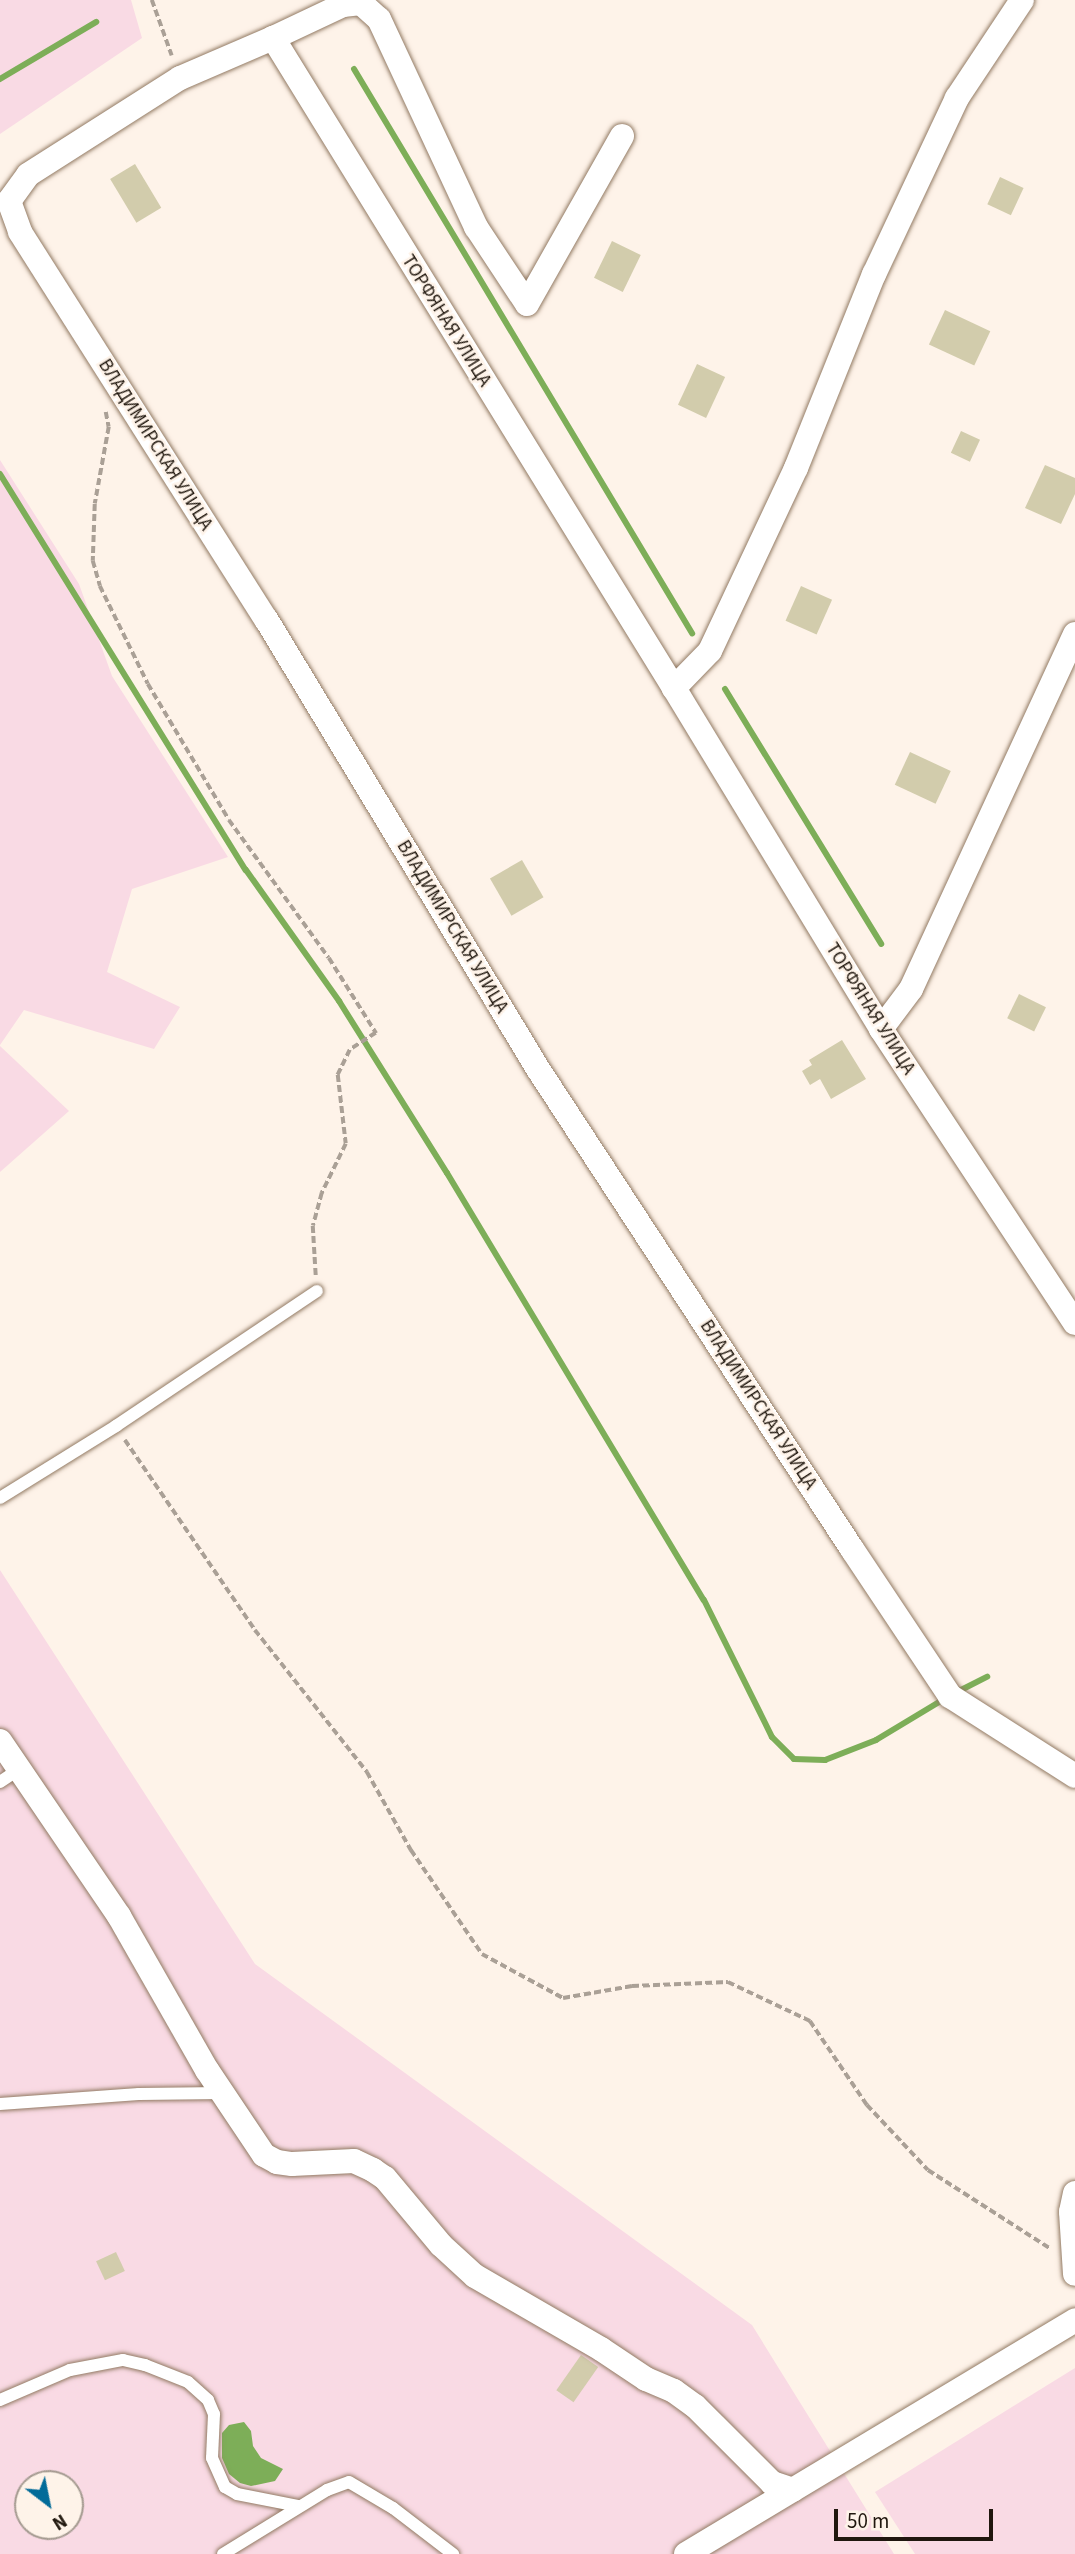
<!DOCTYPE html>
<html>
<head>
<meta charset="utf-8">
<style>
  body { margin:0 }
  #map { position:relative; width:1075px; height:2554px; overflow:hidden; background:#fef3e9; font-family:"Source Sans 3",sans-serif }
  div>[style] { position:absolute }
  .green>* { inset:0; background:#f9dae4 }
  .water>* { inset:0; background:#7dae58 }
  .stream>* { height:6px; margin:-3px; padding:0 3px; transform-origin:3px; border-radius:3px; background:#7dae58 }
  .building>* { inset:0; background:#d2ccac; transform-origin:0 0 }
  .path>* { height:3.5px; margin-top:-1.75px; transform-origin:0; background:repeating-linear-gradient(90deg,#aaa096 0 7px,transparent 0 10.5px) }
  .roads { filter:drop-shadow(0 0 2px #927a63) drop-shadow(0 0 2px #927a63) }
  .service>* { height:12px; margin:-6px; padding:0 6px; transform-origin:6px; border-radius:6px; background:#fff }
  .minor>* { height:24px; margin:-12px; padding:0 12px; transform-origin:12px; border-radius:12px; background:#fff }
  span { translate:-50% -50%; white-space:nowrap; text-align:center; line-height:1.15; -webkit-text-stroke:5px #fef3e9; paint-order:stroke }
  .street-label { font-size:19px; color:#20170e }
  .north { position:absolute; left:14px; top:2470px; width:70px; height:70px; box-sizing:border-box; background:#fef3e9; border:2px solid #a59b91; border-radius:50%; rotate:148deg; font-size:19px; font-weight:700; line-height:28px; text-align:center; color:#20170e }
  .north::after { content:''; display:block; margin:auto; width:24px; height:32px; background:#026b99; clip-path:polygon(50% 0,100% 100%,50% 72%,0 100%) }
  .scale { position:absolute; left:834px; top:2509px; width:159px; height:32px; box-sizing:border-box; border:4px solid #20170e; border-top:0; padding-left:9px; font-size:21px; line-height:24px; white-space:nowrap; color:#20170e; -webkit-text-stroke:5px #fef3e9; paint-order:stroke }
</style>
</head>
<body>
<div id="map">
  <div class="green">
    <i style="clip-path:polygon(0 0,131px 0,142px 38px,0 134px)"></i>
    <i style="clip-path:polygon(0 460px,79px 584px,112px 676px,228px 857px,132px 889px,107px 972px,180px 1007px,154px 1049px,24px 1010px,0 1045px)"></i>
    <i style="clip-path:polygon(0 1046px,69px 1111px,0 1172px)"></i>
    <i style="clip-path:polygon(evenodd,0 1570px,255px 1964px,752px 2325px,894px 2554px,0 2554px,0 1570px,28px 2484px,70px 2484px,70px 2526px,28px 2526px,28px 2484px)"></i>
    <i style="clip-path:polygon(1075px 2368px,1075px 2554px,915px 2554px,875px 2492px)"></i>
  </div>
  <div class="water">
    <i style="clip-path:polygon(244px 2422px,251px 2431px,253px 2446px,261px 2458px,283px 2469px,275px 2481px,251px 2486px,240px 2483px,229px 2474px,222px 2458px,222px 2433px,229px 2425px)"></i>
  </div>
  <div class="stream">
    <i style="left:354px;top:69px;width:658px;rotate:59.07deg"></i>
    <i style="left:0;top:79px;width:112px;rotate:-30.7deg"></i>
    <i style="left:0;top:474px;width:466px;rotate:58.2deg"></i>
    <i style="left:246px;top:870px;width:161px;rotate:54.6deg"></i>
    <i style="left:339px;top:1001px;width:203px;rotate:57.9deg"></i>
    <i style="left:447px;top:1173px;width:498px;rotate:59deg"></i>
    <i style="left:704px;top:1600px;width:153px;rotate:63.6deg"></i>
    <i style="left:772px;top:1737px;width:31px;rotate:45deg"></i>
    <i style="left:794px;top:1759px;width:31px;rotate:2deg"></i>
    <i style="left:825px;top:1760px;width:55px;rotate:-21.4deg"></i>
    <i style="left:876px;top:1740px;width:79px;rotate:-31.1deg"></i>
    <i style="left:725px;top:689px;width:299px;rotate:58.5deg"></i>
    <i style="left:957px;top:1692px;width:34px;rotate:-27deg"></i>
  </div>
  <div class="building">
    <i style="left:135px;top:164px;width:51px;height:29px;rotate:59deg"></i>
    <i style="left:1000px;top:177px;width:26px;height:30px;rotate:25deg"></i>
    <i style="left:612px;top:241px;width:32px;height:41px;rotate:26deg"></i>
    <i style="left:945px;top:310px;width:50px;height:38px;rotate:25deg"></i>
    <i style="left:697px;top:364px;width:31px;height:45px;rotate:25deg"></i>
    <i style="left:961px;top:431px;width:21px;height:24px;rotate:25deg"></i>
    <i style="clip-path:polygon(1045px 465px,1075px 478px,1075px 494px,1061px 524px,1025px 508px)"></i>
    <i style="left:801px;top:586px;width:34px;height:38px;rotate:24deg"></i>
    <i style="left:910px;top:752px;width:45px;height:36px;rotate:25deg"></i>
    <i style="left:522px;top:860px;width:43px;height:37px;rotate:60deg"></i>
    <i style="left:1019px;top:994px;width:30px;height:27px;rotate:26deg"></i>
    <i style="clip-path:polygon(842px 1040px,866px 1079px,831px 1099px,820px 1079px,810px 1085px,802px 1071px,812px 1065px,809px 1060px)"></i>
    <i style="left:116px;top:2252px;width:21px;height:22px;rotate:65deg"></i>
    <i style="left:581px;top:2355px;width:21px;height:43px;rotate:35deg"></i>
  </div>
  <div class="path">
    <i style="left:152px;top:0;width:59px;rotate:70.3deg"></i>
    <i style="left:106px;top:412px;width:15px;rotate:79deg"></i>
    <i style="left:109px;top:427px;width:78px;rotate:100.3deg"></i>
    <i style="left:95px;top:504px;width:57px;rotate:92deg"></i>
    <i style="left:93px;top:561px;width:26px;rotate:74deg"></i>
    <i style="left:100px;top:586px;width:109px;rotate:63.9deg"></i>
    <i style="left:148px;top:684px;width:158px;rotate:59.2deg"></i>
    <i style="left:229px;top:820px;width:170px;rotate:54.1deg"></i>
    <i style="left:329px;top:958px;width:89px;rotate:57.9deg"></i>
    <i style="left:376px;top:1033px;width:31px;rotate:147deg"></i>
    <i style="left:350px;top:1050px;width:28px;rotate:116deg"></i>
    <i style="left:338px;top:1075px;width:69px;rotate:83.4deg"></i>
    <i style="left:346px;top:1144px;width:55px;rotate:116.1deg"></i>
    <i style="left:322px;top:1193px;width:34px;rotate:105deg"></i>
    <i style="left:313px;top:1226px;width:51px;rotate:86.6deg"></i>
    <i style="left:125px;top:1440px;width:230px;rotate:55.6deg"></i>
    <i style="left:255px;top:1630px;width:181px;rotate:51.7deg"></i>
    <i style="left:367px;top:1772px;width:90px;rotate:60.6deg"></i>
    <i style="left:411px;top:1850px;width:126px;rotate:55.7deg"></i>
    <i style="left:482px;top:1954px;width:92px;rotate:28.5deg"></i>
    <i style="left:563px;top:1998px;width:70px;rotate:-9.9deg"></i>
    <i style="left:632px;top:1986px;width:96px;rotate:-2.4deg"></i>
    <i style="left:728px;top:1982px;width:91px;rotate:25.4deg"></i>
    <i style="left:810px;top:2021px;width:102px;rotate:55.8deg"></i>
    <i style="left:867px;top:2105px;width:89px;rotate:46.8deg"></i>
    <i style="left:928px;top:2170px;width:146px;rotate:32.7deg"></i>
  </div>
  <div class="roads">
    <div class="service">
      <i style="left:0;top:1498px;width:137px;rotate:-31.8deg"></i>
      <i style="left:116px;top:1426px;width:242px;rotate:-33.9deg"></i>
      <i style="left:0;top:1782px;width:22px;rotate:-34deg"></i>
      <i style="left:0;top:2104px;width:139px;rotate:-4.1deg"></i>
      <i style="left:139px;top:2094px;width:83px;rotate:-0.7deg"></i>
      <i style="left:0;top:2400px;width:76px;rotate:-23.2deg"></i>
      <i style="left:70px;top:2370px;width:54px;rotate:-10.7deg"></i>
      <i style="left:123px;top:2360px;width:23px;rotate:13deg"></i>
      <i style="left:145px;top:2365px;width:46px;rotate:21.6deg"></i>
      <i style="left:188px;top:2382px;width:27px;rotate:42deg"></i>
      <i style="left:208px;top:2400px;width:15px;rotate:67deg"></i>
      <i style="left:214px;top:2414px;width:44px;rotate:92.6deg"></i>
      <i style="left:212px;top:2458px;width:32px;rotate:66deg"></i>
      <i style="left:225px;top:2487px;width:14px;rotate:30deg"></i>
      <i style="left:237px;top:2494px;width:63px;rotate:11deg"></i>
      <i style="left:223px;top:2554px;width:122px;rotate:-31.6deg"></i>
      <i style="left:327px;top:2490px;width:23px;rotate:-20deg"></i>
      <i style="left:349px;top:2482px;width:51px;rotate:30.6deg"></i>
      <i style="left:393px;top:2508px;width:76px;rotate:37.5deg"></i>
    </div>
    <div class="minor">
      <i style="left:1022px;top:0;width:118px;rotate:123.6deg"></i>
      <i style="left:957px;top:98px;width:195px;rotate:115.2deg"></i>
      <i style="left:874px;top:274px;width:209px;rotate:111.9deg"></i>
      <i style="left:796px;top:468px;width:202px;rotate:115.2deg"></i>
      <i style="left:710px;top:651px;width:52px;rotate:134.2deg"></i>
      <i style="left:674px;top:688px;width:399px;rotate:58.7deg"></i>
      <i style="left:881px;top:1029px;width:352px;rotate:56.6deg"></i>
      <i style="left:273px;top:38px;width:77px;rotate:-25.2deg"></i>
      <i style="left:343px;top:5px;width:18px;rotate:-6deg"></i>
      <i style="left:361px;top:3px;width:24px;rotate:42deg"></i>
      <i style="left:379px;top:19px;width:230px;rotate:65deg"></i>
      <i style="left:476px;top:227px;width:92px;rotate:56.5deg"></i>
      <i style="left:527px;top:304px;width:193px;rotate:-60.5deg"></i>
      <i style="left:674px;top:688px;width:764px;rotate:-121.67deg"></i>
      <i style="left:273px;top:38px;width:101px;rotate:156.7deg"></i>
      <i style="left:180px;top:78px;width:180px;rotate:147.5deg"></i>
      <i style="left:28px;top:175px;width:32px;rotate:126deg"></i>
      <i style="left:9px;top:201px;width:33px;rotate:70deg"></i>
      <i style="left:20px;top:232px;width:459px;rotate:57.6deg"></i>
      <i style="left:266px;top:619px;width:526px;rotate:58.85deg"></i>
      <i style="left:538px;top:1069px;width:574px;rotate:56.81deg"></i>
      <i style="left:852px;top:1549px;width:177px;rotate:56.3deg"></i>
      <i style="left:950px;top:1696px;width:148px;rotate:32.6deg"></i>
      <i style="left:881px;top:1029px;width:50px;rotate:-53.1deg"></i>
      <i style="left:911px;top:989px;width:391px;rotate:-65.2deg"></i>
      <i style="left:0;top:1741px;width:212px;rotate:55.8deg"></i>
      <i style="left:119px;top:1916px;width:177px;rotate:60.3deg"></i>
      <i style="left:207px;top:2070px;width:102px;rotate:56.2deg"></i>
      <i style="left:264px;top:2155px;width:15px;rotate:28deg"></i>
      <i style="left:277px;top:2162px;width:15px;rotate:8deg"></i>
      <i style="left:292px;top:2164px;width:62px;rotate:-2.8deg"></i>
      <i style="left:354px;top:2161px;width:21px;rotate:25deg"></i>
      <i style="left:373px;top:2170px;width:14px;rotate:34deg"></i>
      <i style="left:385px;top:2178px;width:87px;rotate:50.1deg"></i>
      <i style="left:441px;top:2245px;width:46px;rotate:42.4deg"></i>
      <i style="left:475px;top:2276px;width:146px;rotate:30.1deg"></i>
      <i style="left:601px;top:2349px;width:54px;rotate:33.7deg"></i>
      <i style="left:646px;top:2379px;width:30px;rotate:23deg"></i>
      <i style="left:674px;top:2391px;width:26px;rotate:36deg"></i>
      <i style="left:695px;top:2406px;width:109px;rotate:45deg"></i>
      <i style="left:772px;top:2483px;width:22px;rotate:18deg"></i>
      <i style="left:1075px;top:2193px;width:19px;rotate:102deg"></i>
      <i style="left:1071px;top:2212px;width:62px;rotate:86.3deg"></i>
      <i style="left:686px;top:2554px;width:454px;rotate:-31deg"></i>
    </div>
  </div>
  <div class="street-label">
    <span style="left:446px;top:321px;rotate:58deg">ТОРФЯНАЯ УЛИЦА</span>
    <span style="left:155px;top:445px;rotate:58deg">ВЛАДИМИРСКАЯ УЛИЦА</span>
    <span style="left:452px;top:927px;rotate:59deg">ВЛАДИМИРСКАЯ УЛИЦА</span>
    <span style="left:870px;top:1009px;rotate:58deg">ТОРФЯНАЯ УЛИЦА</span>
    <span style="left:758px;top:1405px;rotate:57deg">ВЛАДИМИРСКАЯ УЛИЦА</span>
  </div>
  <div class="north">N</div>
  <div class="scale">50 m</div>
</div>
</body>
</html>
